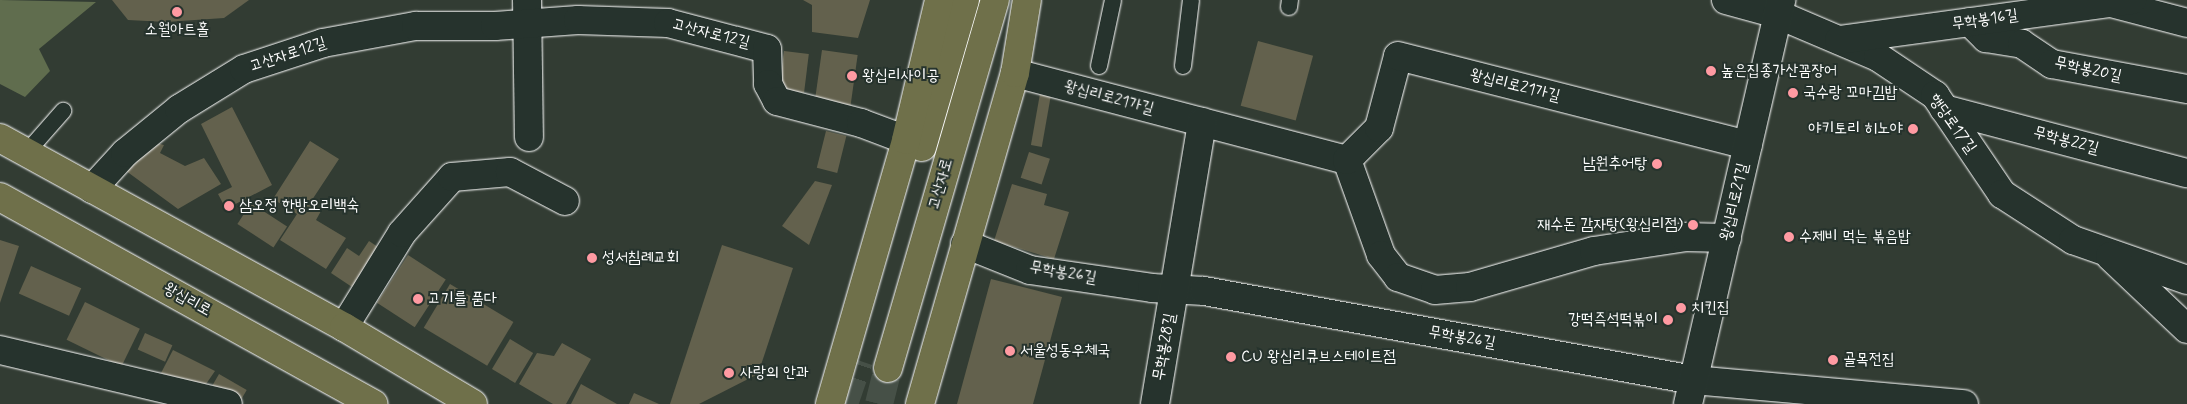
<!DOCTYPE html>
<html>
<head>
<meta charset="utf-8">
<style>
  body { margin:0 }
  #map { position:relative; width:2187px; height:404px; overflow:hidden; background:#323c33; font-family:Mynerve,"Poor Story",sans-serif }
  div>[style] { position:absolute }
  .green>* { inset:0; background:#606d4e }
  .building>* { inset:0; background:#63614d; transform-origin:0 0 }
  .primary-tunnel>* { height:28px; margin-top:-14px; transform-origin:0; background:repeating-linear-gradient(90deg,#465047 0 28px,transparent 0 42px) }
  .roads { filter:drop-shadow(0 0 1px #fff) drop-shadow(0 0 1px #fff) }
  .service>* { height:16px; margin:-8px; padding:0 8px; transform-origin:8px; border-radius:8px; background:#26332d }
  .minor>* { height:28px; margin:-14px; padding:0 14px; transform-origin:14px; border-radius:14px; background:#26332d }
  .primary>* { height:28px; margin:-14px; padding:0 14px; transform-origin:14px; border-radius:14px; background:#6f704a }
  .dots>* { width:14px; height:14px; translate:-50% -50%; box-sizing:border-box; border:2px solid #26332d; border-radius:50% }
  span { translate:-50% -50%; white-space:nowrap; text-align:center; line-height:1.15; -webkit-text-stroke:4px #26332d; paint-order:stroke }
  .street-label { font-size:16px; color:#fff }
  .poi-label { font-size:16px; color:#fff }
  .left { translate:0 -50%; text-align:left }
  .right { translate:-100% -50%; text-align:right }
</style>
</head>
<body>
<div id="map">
  <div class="green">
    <i style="clip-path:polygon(0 0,96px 2px,39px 49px,50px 71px,25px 97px,0 84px)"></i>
  </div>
  <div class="building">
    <i style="clip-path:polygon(112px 0,249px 0,224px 18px,166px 22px,128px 20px)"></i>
    <i style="clip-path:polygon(803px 0,870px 0,858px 38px,812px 32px,812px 5px)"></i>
    <i style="left:1258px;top:41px;width:57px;height:67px;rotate:15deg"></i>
    <i style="left:822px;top:50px;width:36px;height:51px;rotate:8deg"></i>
    <i style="left:784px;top:51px;width:25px;height:39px;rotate:7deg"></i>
    <i style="left:1041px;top:88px;width:11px;height:58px;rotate:10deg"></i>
    <i style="clip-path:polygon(232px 107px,272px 185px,226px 209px,218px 194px,232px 187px,201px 124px)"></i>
    <i style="left:826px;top:131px;width:21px;height:38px;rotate:14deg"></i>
    <i style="clip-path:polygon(147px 141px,164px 145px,160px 153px,185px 166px,204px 158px,221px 184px,178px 209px,122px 168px)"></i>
    <i style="clip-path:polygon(310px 141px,339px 159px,310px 203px,321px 211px,316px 220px,346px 238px,326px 269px,280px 240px,297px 214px,273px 199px)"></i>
    <i style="left:1029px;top:152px;width:22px;height:27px;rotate:18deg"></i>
    <i style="clip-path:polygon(815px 181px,832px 185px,809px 245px,782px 226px)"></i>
    <i style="clip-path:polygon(1012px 184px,1047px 194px,1044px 205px,1069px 212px,1054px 259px,994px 241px)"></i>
    <i style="left:251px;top:203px;width:43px;height:25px;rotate:33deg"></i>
    <i style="clip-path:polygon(0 240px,19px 246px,0 303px)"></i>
    <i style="clip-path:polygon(369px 241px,381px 249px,355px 289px,331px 273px,347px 248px,359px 256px)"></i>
    <i style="clip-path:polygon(722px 245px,793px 268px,758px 374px,699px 404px,670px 404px)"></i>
    <i style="left:408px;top:255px;width:45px;height:57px;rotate:33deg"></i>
    <i style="left:31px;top:266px;width:55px;height:30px;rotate:24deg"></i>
    <i style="clip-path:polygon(991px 279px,1062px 297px,1033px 404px,957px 404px)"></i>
    <i style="left:450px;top:284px;width:74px;height:51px;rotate:31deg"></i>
    <i style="left:85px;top:302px;width:61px;height:42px;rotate:26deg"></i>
    <i style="left:145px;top:333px;width:30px;height:18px;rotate:24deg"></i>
    <i style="left:510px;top:339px;width:27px;height:35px;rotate:31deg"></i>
    <i style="clip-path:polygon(562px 343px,591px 359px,566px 404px,553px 404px,519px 384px,537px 353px,554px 356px)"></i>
    <i style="clip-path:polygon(173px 350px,215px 371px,204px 387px,161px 373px)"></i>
    <i style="left:219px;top:374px;width:32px;height:13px;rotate:30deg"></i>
    <i style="clip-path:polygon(581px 384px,617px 404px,571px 404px)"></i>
    <i style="clip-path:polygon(634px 393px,659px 404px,629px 404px)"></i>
  </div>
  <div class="primary-tunnel">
    <i style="left:844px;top:404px;width:46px;rotate:-71.2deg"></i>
    <i style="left:879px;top:404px;width:37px;rotate:-76deg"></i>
  </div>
  <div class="roads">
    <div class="service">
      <i style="left:1289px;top:7px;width:7px;rotate:-82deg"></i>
      <i style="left:1099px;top:66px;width:67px;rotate:-78deg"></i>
      <i style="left:1183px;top:66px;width:66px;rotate:-83.1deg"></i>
      <i style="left:27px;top:152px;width:55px;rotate:-48.7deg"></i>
    </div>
    <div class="minor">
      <i style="left:527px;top:0;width:137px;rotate:89.2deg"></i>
      <i style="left:1726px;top:0;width:53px;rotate:15.4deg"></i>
      <i style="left:1777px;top:14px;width:110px;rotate:23.1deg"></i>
      <i style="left:1878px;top:57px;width:69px;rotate:33.7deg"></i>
      <i style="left:1935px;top:95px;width:120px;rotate:55.9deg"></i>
      <i style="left:2002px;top:194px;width:85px;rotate:32.9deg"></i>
      <i style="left:2073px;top:240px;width:121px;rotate:19.3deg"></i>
      <i style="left:2111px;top:3px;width:79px;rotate:14.7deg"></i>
      <i style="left:1970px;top:22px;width:23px;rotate:45deg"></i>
      <i style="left:1986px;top:38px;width:36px;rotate:9deg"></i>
      <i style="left:2022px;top:44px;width:36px;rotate:34deg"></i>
      <i style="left:2052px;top:64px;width:137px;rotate:10.5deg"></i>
      <i style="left:1839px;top:40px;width:296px;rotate:-7.8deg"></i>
      <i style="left:1015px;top:73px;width:343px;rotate:14.7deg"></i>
      <i style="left:1347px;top:160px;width:101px;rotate:70.3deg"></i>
      <i style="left:1381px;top:255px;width:28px;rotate:52deg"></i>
      <i style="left:1398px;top:277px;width:39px;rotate:19deg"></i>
      <i style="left:1435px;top:290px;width:35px;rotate:-5deg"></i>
      <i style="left:1470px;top:287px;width:129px;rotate:-16.2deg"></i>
      <i style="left:1594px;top:251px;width:92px;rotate:-8.7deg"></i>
      <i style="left:1685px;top:237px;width:42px;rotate:1.4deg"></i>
      <i style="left:1944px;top:109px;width:251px;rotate:14.8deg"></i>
      <i style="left:1347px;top:160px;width:45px;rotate:-45deg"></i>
      <i style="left:1379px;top:128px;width:74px;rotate:-75.2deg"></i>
      <i style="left:1398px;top:56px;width:361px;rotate:14.3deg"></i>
      <i style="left:92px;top:189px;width:49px;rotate:-47.5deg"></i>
      <i style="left:125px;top:153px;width:70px;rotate:-39.2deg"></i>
      <i style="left:179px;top:109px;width:76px;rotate:-31.6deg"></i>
      <i style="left:244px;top:69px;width:83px;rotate:-18.2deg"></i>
      <i style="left:323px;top:43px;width:95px;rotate:-10.4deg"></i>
      <i style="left:416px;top:26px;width:79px"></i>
      <i style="left:495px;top:26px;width:83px;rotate:-4.1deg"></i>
      <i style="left:578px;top:20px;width:90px;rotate:1.9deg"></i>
      <i style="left:668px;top:23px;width:102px;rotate:14.7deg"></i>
      <i style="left:767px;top:49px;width:35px;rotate:88deg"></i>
      <i style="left:768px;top:84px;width:19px;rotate:62deg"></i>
      <i style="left:777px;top:101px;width:87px;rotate:14.7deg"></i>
      <i style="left:861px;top:123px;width:48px;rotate:20.7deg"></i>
      <i style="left:965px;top:244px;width:70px;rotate:21.8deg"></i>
      <i style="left:1030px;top:270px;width:123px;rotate:8.4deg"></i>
      <i style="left:1152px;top:288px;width:52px;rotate:3.3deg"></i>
      <i style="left:1204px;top:291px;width:497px;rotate:10.3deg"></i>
      <i style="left:1693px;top:380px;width:272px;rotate:5.1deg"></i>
      <i style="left:2110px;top:256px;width:106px;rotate:43.5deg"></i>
      <i style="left:344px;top:327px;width:110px;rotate:-58.3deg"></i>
      <i style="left:402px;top:233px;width:75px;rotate:-48.2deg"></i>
      <i style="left:452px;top:177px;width:58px;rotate:-4.9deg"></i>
      <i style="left:510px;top:172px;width:62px;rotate:27.8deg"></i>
      <i style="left:0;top:350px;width:234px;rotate:13.3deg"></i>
      <i style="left:1155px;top:404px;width:286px;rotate:-80.5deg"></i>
      <i style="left:1688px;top:404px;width:415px;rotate:-77deg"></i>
    </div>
    <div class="primary">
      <i style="left:0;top:138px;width:393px;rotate:28.8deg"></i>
      <i style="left:344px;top:327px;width:150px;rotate:30.8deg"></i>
      <i style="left:922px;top:147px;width:153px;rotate:-73.7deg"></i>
      <i style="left:0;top:197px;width:427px;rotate:29deg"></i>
      <i style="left:888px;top:368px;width:383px;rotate:-73.8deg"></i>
      <i style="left:830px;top:404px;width:275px;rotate:-73.9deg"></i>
      <i style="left:906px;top:140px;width:144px;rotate:-76.7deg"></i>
      <i style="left:920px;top:404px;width:344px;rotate:-74deg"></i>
      <i style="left:1015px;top:73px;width:74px;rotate:-80.7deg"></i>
    </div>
  </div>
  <div class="dots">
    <i style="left:177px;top:12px;background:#ff9aa2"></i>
    <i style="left:1711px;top:71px;background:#ff9aa2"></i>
    <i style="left:852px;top:76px;background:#ff9aa2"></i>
    <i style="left:1793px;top:93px;background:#ff9aa2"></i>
    <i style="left:1913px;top:129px;background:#ff9aa2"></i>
    <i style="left:1657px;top:164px;background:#ff9aa2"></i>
    <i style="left:229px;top:206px;background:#ff9aa2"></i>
    <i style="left:1693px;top:225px;background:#ff9aa2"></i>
    <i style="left:1789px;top:237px;background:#ff9aa2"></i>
    <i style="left:592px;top:258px;background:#ff9aa2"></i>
    <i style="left:418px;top:299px;background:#ff9aa2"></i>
    <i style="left:1681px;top:308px;background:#ff9aa2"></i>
    <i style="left:1668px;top:320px;background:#ff9aa2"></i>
    <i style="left:1010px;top:351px;background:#ff9aa2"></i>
    <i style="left:1231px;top:357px;background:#ff9aa2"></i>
    <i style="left:1833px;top:360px;background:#ff9aa2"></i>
    <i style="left:729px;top:373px;background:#ff9aa2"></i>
  </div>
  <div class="street-label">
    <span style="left:1985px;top:20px;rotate:-8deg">무학봉16길</span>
    <span style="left:711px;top:34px;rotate:14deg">고산자로12길</span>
    <span style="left:288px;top:55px;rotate:-18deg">고산자로12길</span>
    <span style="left:2088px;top:70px;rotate:12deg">무학봉20길</span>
    <span style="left:1515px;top:86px;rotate:14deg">왕십리로21가길</span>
    <span style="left:1109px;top:98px;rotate:15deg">왕십리로21가길</span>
    <span style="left:1952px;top:124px;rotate:54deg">행당로17길</span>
    <span style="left:2066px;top:141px;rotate:15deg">무학봉22길</span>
    <span style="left:941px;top:184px;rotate:-74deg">고산자로</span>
    <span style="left:1735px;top:202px;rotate:-77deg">왕십리로21길</span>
    <span style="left:1063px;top:273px;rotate:10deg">무학봉26길</span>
    <span style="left:187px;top:300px;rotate:29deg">왕십리로</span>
    <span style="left:1462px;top:338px;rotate:10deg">무학봉26길</span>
    <span style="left:1165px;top:347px;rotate:-80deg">무학봉28길</span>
  </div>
  <div class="poi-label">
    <span style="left:177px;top:30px">소월아트홀</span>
    <span class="left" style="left:1721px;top:71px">높은집종가산꼼장어</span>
    <span class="left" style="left:862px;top:76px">왕십리사이공</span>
    <span class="left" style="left:1803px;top:93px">국수랑 꼬마김밥</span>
    <span class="right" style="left:1903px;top:129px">야키토리 히노야</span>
    <span class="right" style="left:1647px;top:164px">남원추어탕</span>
    <span class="left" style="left:239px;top:206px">삼오정 한방오리백숙</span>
    <span class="right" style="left:1683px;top:225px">재수돈 감자탕(왕십리점)</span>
    <span class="left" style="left:1799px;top:237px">수제비 먹는 볶음밥</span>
    <span class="left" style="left:602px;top:258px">성서침례교회</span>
    <span class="left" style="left:428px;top:299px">고기를 품다</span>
    <span class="left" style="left:1691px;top:308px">치킨집</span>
    <span class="right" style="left:1658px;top:320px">강떡즉석떡볶이</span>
    <span class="left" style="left:1020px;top:351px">서울성동우체국</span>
    <span class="left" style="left:1241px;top:357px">CU 왕십리큐브스테이트점</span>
    <span class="left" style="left:1843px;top:360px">골목전집</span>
    <span class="left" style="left:740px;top:373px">사랑의 안과</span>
  </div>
</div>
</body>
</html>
